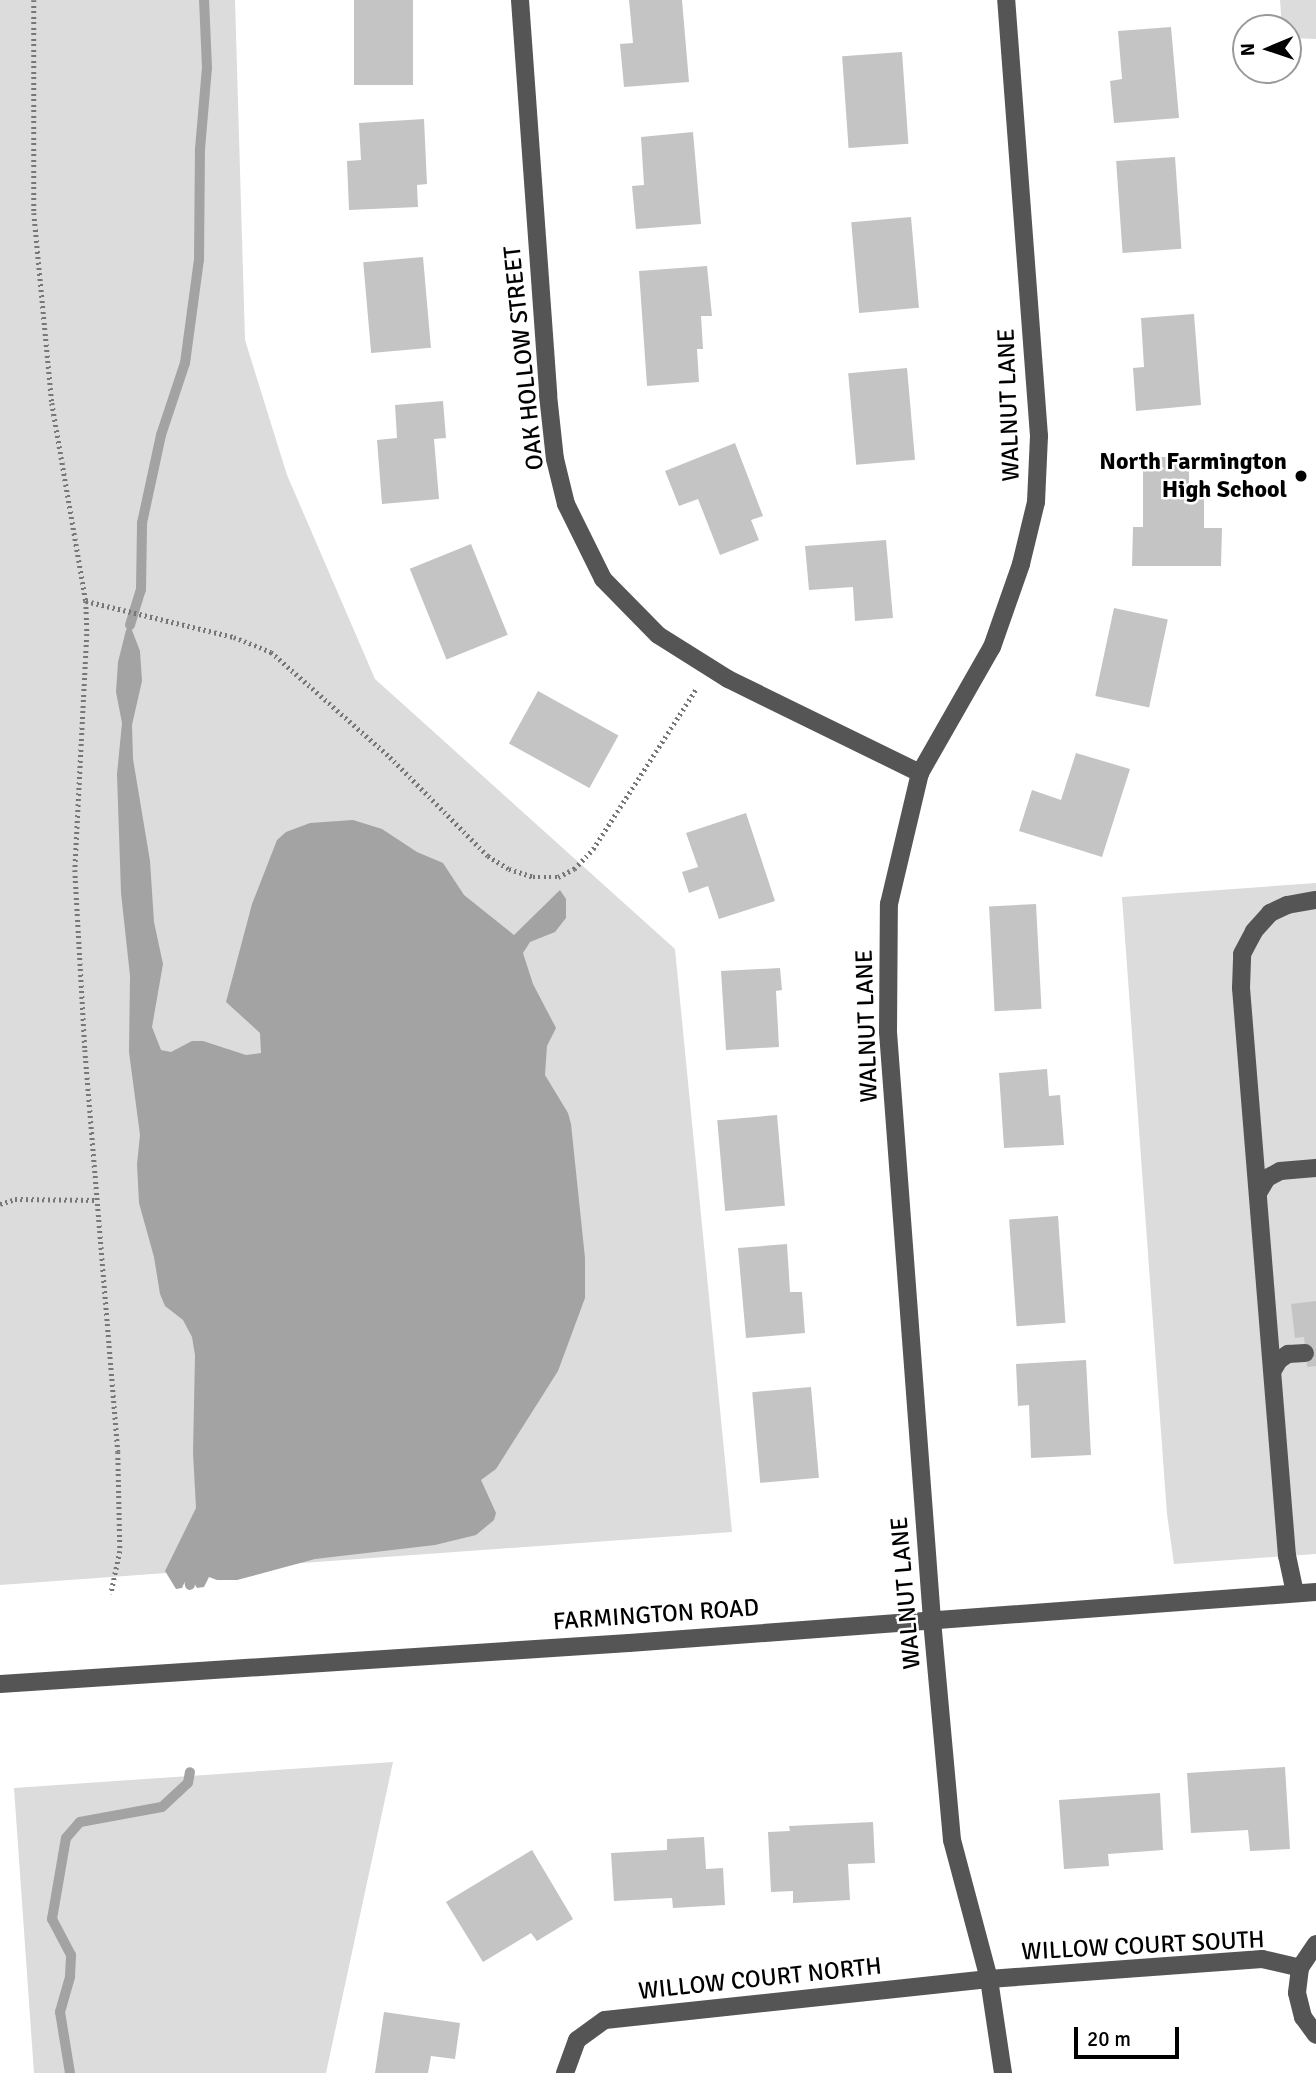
<!DOCTYPE html>
<html>
<head>
<meta charset="utf-8">
<style>
  body { margin:0 }
  #map { position:relative; width:1316px; height:2073px; overflow:hidden; background:#fff; font-family:Signika,sans-serif }
  div>[style] { position:absolute }
  .green>* { inset:0; background:#dcdcdc }
  .water>* { inset:0; background:#a3a3a3 }
  .stream>* { height:10px; margin:-5px; padding:0 5px; transform-origin:5px; border-radius:5px; background:#a3a3a3 }
  .building>* { inset:0; background:#c4c4c4; transform-origin:0 0 }
  .path>* { height:4.5px; margin-top:-2.25px; transform-origin:0; background:repeating-linear-gradient(90deg,#777 0 2px,transparent 0 5.5px) }
  .minor>* { height:18px; margin:-9px; padding:0 9px; transform-origin:9px; border-radius:9px; background:#555 }
  .dots>* { width:19px; height:19px; translate:-50% -50%; box-sizing:border-box; border:4px solid #fff; border-radius:50% }
  span { translate:-50% -50%; white-space:nowrap; text-align:center; line-height:1.15; -webkit-text-stroke:5px #fff; paint-order:stroke }
  .street-label { font-size:24px; color:#000 }
  .poi-label { font-size:24px; color:#000; font-weight:700 }
  .right { translate:-100% -50%; text-align:right }
  .north { position:absolute; left:1232px; top:14px; width:70px; height:70px; box-sizing:border-box; background:#fff; border:2px solid #999; border-radius:50%; rotate:268deg; font-size:19px; font-weight:700; line-height:28px; text-align:center; color:#000 }
  .north::after { content:''; display:block; margin:auto; width:24px; height:32px; background:#000; clip-path:polygon(50% 0,100% 100%,50% 72%,0 100%) }
  .scale { position:absolute; left:1074px; top:2027px; width:105px; height:32px; box-sizing:border-box; border:4px solid #000; border-top:0; padding-left:9px; font-size:21px; line-height:24px; white-space:nowrap; color:#000; -webkit-text-stroke:5px #fff; paint-order:stroke }
</style>
</head>
<body>
<div id="map">
  <div class="green">
    <i style="clip-path:polygon(0 0,235px 0,245px 340px,287px 475px,375px 679px,675px 949px,732px 1532px,0 1585px)"></i>
    <i style="clip-path:polygon(1280px 0,1316px 0,1316px 39px,1288px 38px,1288px 28px,1282px 28px)"></i>
    <i style="clip-path:polygon(1316px 883px,1316px 1554px,1174px 1564px,1167px 1514px,1122px 897px)"></i>
    <i style="clip-path:polygon(393px 1762px,326px 2073px,34px 2073px,14px 1788px)"></i>
  </div>
  <div class="water">
    <i style="clip-path:polygon(130px 625px,140px 651px,142px 681px,132px 725px,133px 759px,150px 861px,154px 922px,163px 964px,152px 1027px,161px 1050px,171px 1052px,192px 1041px,203px 1041px,246px 1055px,261px 1053px,260px 1033px,226px 1002px,252px 904px,277px 840px,286px 832px,310px 823px,353px 820px,382px 829px,417px 852px,443px 863px,464px 895px,514px 935px,560px 890px,566px 899px,566px 918px,555px 932px,530px 942px,523px 953px,533px 984px,556px 1028px,547px 1046px,545px 1075px,568px 1113px,571px 1124px,585px 1258px,585px 1298px,558px 1371px,496px 1469px,481px 1480px,496px 1513px,494px 1520px,476px 1535px,435px 1545px,315px 1559px,237px 1580px,217px 1580px,209px 1577px,204px 1587px,197px 1588px,191px 1578px,186px 1579px,182px 1588px,176px 1589px,165px 1571px,196px 1508px,193px 1453px,195px 1355px,192px 1337px,183px 1320px,165px 1306px,160px 1294px,154px 1257px,139px 1203px,137px 1164px,140px 1135px,129px 1052px,130px 976px,121px 893px,117px 774px,122px 723px,116px 692px,118px 662px,126px 630px)"></i>
  </div>
  <div class="stream">
    <i style="left:130px;top:625px;width:37px;rotate:-73deg"></i>
    <i style="left:141px;top:590px;width:67px;rotate:-89.1deg"></i>
    <i style="left:142px;top:523px;width:90px;rotate:-77.8deg"></i>
    <i style="left:161px;top:435px;width:76px;rotate:-71.6deg"></i>
    <i style="left:185px;top:363px;width:104px;rotate:-82.3deg"></i>
    <i style="left:199px;top:260px;width:111px;rotate:-89.5deg"></i>
    <i style="left:200px;top:149px;width:81px;rotate:-85.1deg"></i>
    <i style="left:207px;top:68px;width:68px;rotate:-92.5deg"></i>
    <i style="left:189px;top:1579px;width:6px;rotate:81deg"></i>
    <i style="left:70px;top:2073px;width:62px;rotate:-99.3deg"></i>
    <i style="left:60px;top:2012px;width:37px;rotate:-74deg"></i>
    <i style="left:70px;top:1976px;width:21px;rotate:-87deg"></i>
    <i style="left:71px;top:1955px;width:41px;rotate:-117.8deg"></i>
    <i style="left:52px;top:1919px;width:82px;rotate:-80.2deg"></i>
    <i style="left:66px;top:1838px;width:21px;rotate:-49deg"></i>
    <i style="left:80px;top:1822px;width:83px;rotate:-10.4deg"></i>
    <i style="left:162px;top:1807px;width:35px;rotate:-43deg"></i>
    <i style="left:188px;top:1783px;width:11px;rotate:-80deg"></i>
  </div>
  <div class="building">
    <i style="left:354px;top:0;width:59px;height:85px"></i>
    <i style="clip-path:polygon(629px 0,682px 0,689px 82px,624px 87px,620px 44px,633px 43px)"></i>
    <i style="clip-path:polygon(1171px 27px,1179px 118px,1114px 123px,1110px 81px,1122px 79px,1118px 31px)"></i>
    <i style="left:902px;top:52px;width:92px;height:60px;rotate:86deg"></i>
    <i style="clip-path:polygon(424px 119px,427px 184px,417px 185px,418px 207px,349px 210px,347px 161px,361px 160px,359px 123px)"></i>
    <i style="clip-path:polygon(693px 132px,701px 224px,636px 229px,632px 186px,644px 185px,641px 137px)"></i>
    <i style="left:1175px;top:157px;width:92px;height:59px;rotate:86deg"></i>
    <i style="left:911px;top:217px;width:91px;height:60px;rotate:85deg"></i>
    <i style="left:423px;top:257px;width:91px;height:60px;rotate:85deg"></i>
    <i style="clip-path:polygon(707px 266px,712px 316px,701px 316px,703px 349px,697px 349px,699px 382px,647px 386px,639px 271px)"></i>
    <i style="clip-path:polygon(1194px 314px,1201px 405px,1136px 411px,1133px 368px,1144px 367px,1141px 318px)"></i>
    <i style="left:907px;top:368px;width:92px;height:59px;rotate:85deg"></i>
    <i style="clip-path:polygon(443px 401px,446px 438px,434px 439px,439px 499px,382px 504px,377px 440px,397px 438px,395px 405px)"></i>
    <i style="clip-path:polygon(735px 443px,763px 516px,751px 520px,759px 540px,720px 555px,698px 499px,679px 506px,665px 471px)"></i>
    <i style="clip-path:polygon(1143px 457px,1189px 457px,1189px 499px,1204px 499px,1204px 528px,1222px 528px,1221px 566px,1132px 566px,1133px 527px,1143px 527px)"></i>
    <i style="clip-path:polygon(886px 540px,893px 618px,855px 621px,853px 587px,809px 590px,805px 546px)"></i>
    <i style="left:471px;top:544px;width:98px;height:66px;rotate:68deg"></i>
    <i style="left:1114px;top:608px;width:55px;height:90px;rotate:12deg"></i>
    <i style="left:538px;top:691px;width:92px;height:60px;rotate:29deg"></i>
    <i style="clip-path:polygon(1076px 753px,1130px 769px,1102px 857px,1019px 831px,1032px 790px,1061px 800px)"></i>
    <i style="clip-path:polygon(746px 813px,775px 901px,719px 919px,708px 886px,689px 893px,682px 872px,698px 867px,686px 833px)"></i>
    <i style="left:1036px;top:904px;width:105px;height:47px;rotate:87deg"></i>
    <i style="clip-path:polygon(780px 968px,782px 990px,776px 991px,779px 1047px,726px 1050px,721px 971px)"></i>
    <i style="clip-path:polygon(1047px 1069px,1049px 1096px,1060px 1095px,1064px 1145px,1004px 1148px,999px 1073px)"></i>
    <i style="left:777px;top:1115px;width:91px;height:60px;rotate:85deg"></i>
    <i style="left:1058px;top:1216px;width:107px;height:49px;rotate:86deg"></i>
    <i style="clip-path:polygon(787px 1244px,790px 1292px,802px 1292px,805px 1333px,746px 1338px,738px 1248px)"></i>
    <i style="clip-path:polygon(1316px 1301px,1316px 1366px,1307px 1367px,1304px 1337px,1295px 1338px,1291px 1304px)"></i>
    <i style="clip-path:polygon(1086px 1360px,1091px 1455px,1031px 1458px,1029px 1405px,1018px 1406px,1016px 1364px)"></i>
    <i style="left:811px;top:1387px;width:91px;height:59px;rotate:85deg"></i>
    <i style="clip-path:polygon(1285px 1767px,1290px 1849px,1250px 1851px,1248px 1830px,1191px 1833px,1187px 1773px)"></i>
    <i style="clip-path:polygon(1160px 1793px,1163px 1850px,1108px 1854px,1109px 1866px,1064px 1869px,1059px 1800px)"></i>
    <i style="clip-path:polygon(873px 1822px,875px 1863px,848px 1864px,850px 1900px,793px 1903px,793px 1891px,771px 1892px,768px 1832px,790px 1831px,789px 1826px)"></i>
    <i style="clip-path:polygon(704px 1837px,706px 1869px,723px 1868px,725px 1905px,673px 1908px,672px 1898px,614px 1901px,611px 1853px,667px 1850px,667px 1839px)"></i>
    <i style="clip-path:polygon(532px 1850px,573px 1919px,537px 1941px,531px 1933px,483px 1962px,446px 1902px)"></i>
    <i style="clip-path:polygon(384px 2012px,460px 2023px,455px 2059px,431px 2056px,428px 2073px,375px 2073px)"></i>
  </div>
  <div class="path">
    <i style="left:34px;top:0;width:213px;rotate:90deg"></i>
    <i style="left:34px;top:213px;width:191px;rotate:84.6deg"></i>
    <i style="left:52px;top:403px;width:201px;rotate:80.3deg"></i>
    <i style="left:86px;top:601px;width:152px;rotate:13.7deg"></i>
    <i style="left:234px;top:637px;width:40px;rotate:22deg"></i>
    <i style="left:271px;top:652px;width:159px;rotate:41.4deg"></i>
    <i style="left:390px;top:757px;width:139px;rotate:45.3deg"></i>
    <i style="left:488px;top:856px;width:25px;rotate:32deg"></i>
    <i style="left:509px;top:869px;width:25px;rotate:18deg"></i>
    <i style="left:533px;top:877px;width:25px"></i>
    <i style="left:558px;top:877px;width:18px;rotate:-27deg"></i>
    <i style="left:574px;top:869px;width:28px;rotate:-46deg"></i>
    <i style="left:593px;top:849px;width:190px;rotate:-57.2deg"></i>
    <i style="left:86px;top:601px;width:33px;rotate:88deg"></i>
    <i style="left:87px;top:634px;width:236px;rotate:92.9deg"></i>
    <i style="left:75px;top:870px;width:180px;rotate:86.8deg"></i>
    <i style="left:85px;top:1050px;width:403px;rotate:85.3deg"></i>
    <i style="left:118px;top:1452px;width:99px;rotate:88.8deg"></i>
    <i style="left:120px;top:1551px;width:44px;rotate:101.8deg"></i>
    <i style="left:0;top:1204px;width:16px;rotate:-18deg"></i>
    <i style="left:15px;top:1199px;width:81px;rotate:0.7deg"></i>
  </div>
  <div class="minor">
    <i style="left:520px;top:0;width:396px;rotate:85.9deg"></i>
    <i style="left:548px;top:395px;width:64px;rotate:83.8deg"></i>
    <i style="left:555px;top:459px;width:46px;rotate:76.3deg"></i>
    <i style="left:566px;top:504px;width:84px;rotate:63.7deg"></i>
    <i style="left:603px;top:579px;width:78px;rotate:45.5deg"></i>
    <i style="left:658px;top:635px;width:83px;rotate:32.2deg"></i>
    <i style="left:728px;top:679px;width:214px;rotate:26.1deg"></i>
    <i style="left:1258px;top:1193px;width:17px;rotate:-59deg"></i>
    <i style="left:1267px;top:1178px;width:15px;rotate:-28deg"></i>
    <i style="left:1280px;top:1171px;width:36px;rotate:-5deg"></i>
    <i style="left:1273px;top:1370px;width:12px;rotate:-59deg"></i>
    <i style="left:1279px;top:1360px;width:11px;rotate:-34deg"></i>
    <i style="left:1288px;top:1354px;width:17px;rotate:-3deg"></i>
    <i style="left:1295px;top:1593px;width:38px;rotate:-102deg"></i>
    <i style="left:1287px;top:1556px;width:570px;rotate:-94.63deg"></i>
    <i style="left:1241px;top:988px;width:34px;rotate:-88deg"></i>
    <i style="left:1242px;top:954px;width:26px;rotate:-62deg"></i>
    <i style="left:1254px;top:931px;width:24px;rotate:-48deg"></i>
    <i style="left:1270px;top:913px;width:19px;rotate:-25deg"></i>
    <i style="left:1287px;top:905px;width:29px;rotate:-10deg"></i>
    <i style="left:0;top:1684px;width:630px;rotate:-3.73deg"></i>
    <i style="left:629px;top:1643px;width:689px;rotate:-4.25deg"></i>
    <i style="left:1316px;top:1944px;width:29px;rotate:124deg"></i>
    <i style="left:1300px;top:1968px;width:25px;rotate:97deg"></i>
    <i style="left:1297px;top:1993px;width:25px;rotate:76deg"></i>
    <i style="left:1303px;top:2017px;width:22px;rotate:54deg"></i>
    <i style="left:565px;top:2073px;width:35px;rotate:-70deg"></i>
    <i style="left:577px;top:2040px;width:34px;rotate:-36deg"></i>
    <i style="left:605px;top:2020px;width:386px;rotate:-6.1deg"></i>
    <i style="left:989px;top:1979px;width:274px;rotate:-4.2deg"></i>
    <i style="left:1262px;top:1959px;width:39px;rotate:13deg"></i>
    <i style="left:1003px;top:2073px;width:95px;rotate:-98.5deg"></i>
    <i style="left:989px;top:1979px;width:144px;rotate:-104.9deg"></i>
    <i style="left:952px;top:1840px;width:221px;rotate:-95.2deg"></i>
    <i style="left:932px;top:1620px;width:590px;rotate:-94.28deg"></i>
    <i style="left:888px;top:1032px;width:128px;rotate:-89.6deg"></i>
    <i style="left:889px;top:904px;width:135px;rotate:-76.7deg"></i>
    <i style="left:920px;top:773px;width:145px;rotate:-60.3deg"></i>
    <i style="left:992px;top:647px;width:88px;rotate:-70.7deg"></i>
    <i style="left:1021px;top:564px;width:64px;rotate:-76.4deg"></i>
    <i style="left:1036px;top:502px;width:66px;rotate:-87.4deg"></i>
    <i style="left:1039px;top:436px;width:437px;rotate:-94.3deg"></i>
  </div>
  <div class="dots">
    <i style="left:1301px;top:476px;background:#000"></i>
  </div>
  <div class="street-label">
    <span style="left:524px;top:358px;rotate:-96deg">OAK HOLLOW STREET</span>
    <span style="left:1009px;top:405px;rotate:-92deg">WALNUT LANE</span>
    <span style="left:867px;top:1026px;rotate:-92deg">WALNUT LANE</span>
    <span style="left:906px;top:1593px;rotate:-95deg">WALNUT LANE</span>
    <span style="left:656px;top:1615px;rotate:-4deg">FARMINGTON ROAD</span>
    <span style="left:1143px;top:1946px;rotate:-3deg">WILLOW COURT SOUTH</span>
    <span style="left:760px;top:1979px;rotate:-6deg">WILLOW COURT NORTH</span>
  </div>
  <div class="poi-label">
    <span class="right" style="left:1287px;top:476px">North Farmington<br>High School</span>
  </div>
  <div class="north">N</div>
  <div class="scale">20 m</div>
</div>
</body>
</html>
